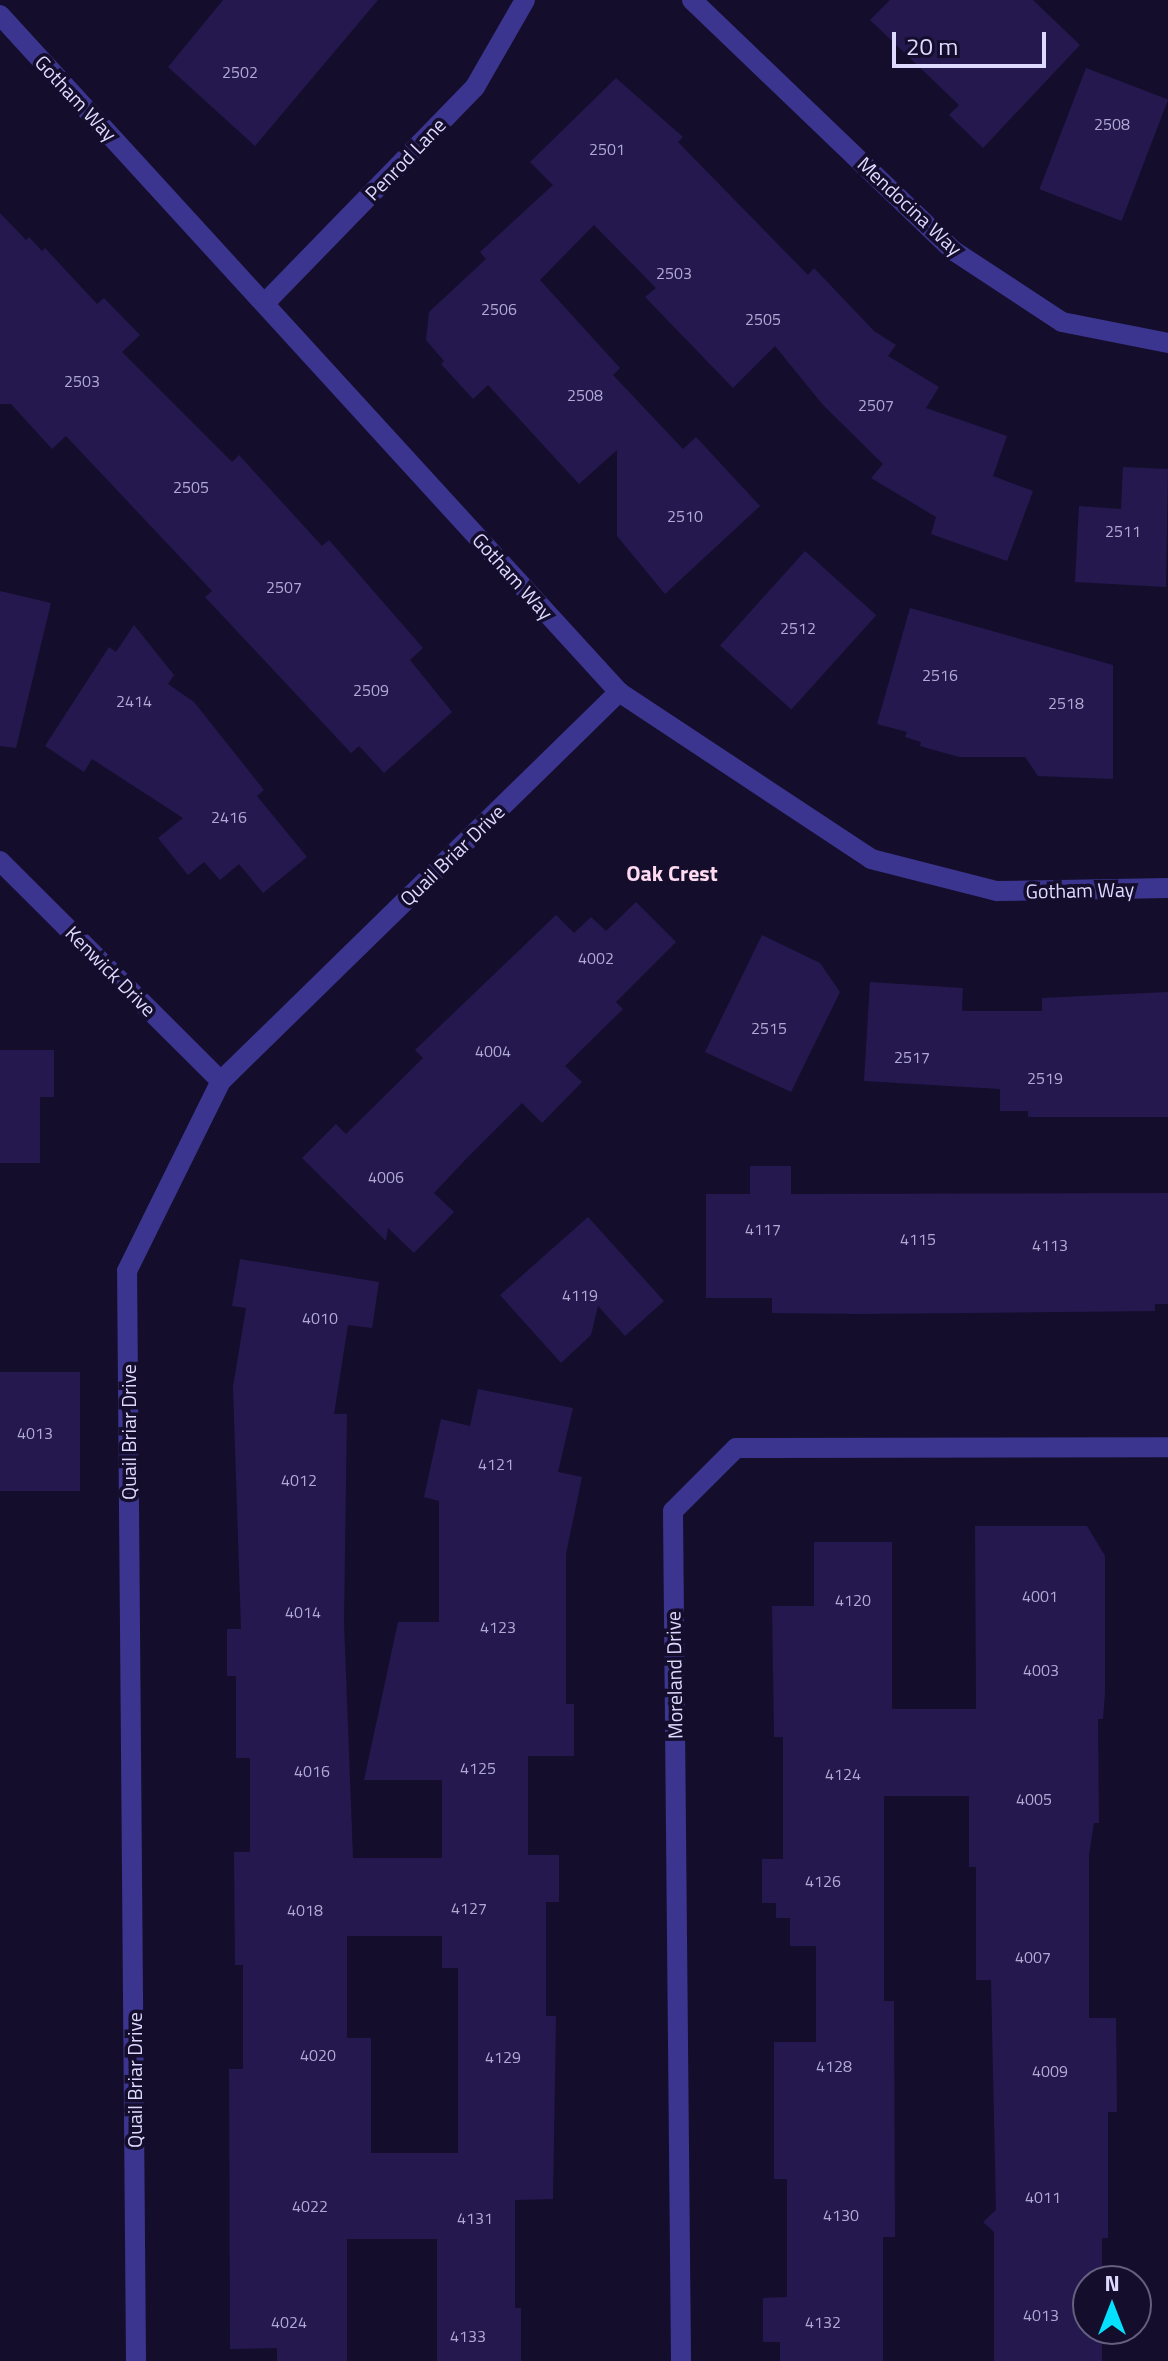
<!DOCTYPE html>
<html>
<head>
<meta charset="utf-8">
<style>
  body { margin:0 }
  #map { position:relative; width:1168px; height:2361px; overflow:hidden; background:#140e2c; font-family:"Titillium Web",sans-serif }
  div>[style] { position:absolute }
  .building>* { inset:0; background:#25184e; transform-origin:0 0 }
  .minor>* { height:20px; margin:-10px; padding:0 10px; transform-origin:10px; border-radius:10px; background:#3b358f }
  span { translate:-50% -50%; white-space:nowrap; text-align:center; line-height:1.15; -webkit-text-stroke:7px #140e2c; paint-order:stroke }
  .number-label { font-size:16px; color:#b0a9d3 }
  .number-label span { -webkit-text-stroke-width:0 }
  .street-label { font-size:20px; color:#ded9ff }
  .neighbourhood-label { font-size:22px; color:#ffdbf1; font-weight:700 }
  .north { position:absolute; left:1072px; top:2265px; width:80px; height:80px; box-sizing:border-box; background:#140e2c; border:2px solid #655f80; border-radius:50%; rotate:0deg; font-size:22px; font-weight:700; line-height:32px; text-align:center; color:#ded9ff }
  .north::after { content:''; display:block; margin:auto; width:28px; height:36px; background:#05e0ff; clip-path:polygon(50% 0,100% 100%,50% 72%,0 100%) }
  .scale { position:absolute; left:892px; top:32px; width:154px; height:36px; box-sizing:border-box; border:4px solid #ded9ff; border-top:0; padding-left:10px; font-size:24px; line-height:28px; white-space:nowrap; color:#ded9ff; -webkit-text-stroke:6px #140e2c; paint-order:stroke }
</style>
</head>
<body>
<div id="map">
  <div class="building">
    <i style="clip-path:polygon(223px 0,378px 0,255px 146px,168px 67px)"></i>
    <i style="clip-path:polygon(890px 0,1033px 0,1080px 45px,983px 148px,949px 115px,959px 105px,870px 20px)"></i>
    <i style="left:1086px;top:68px;width:88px;height:130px;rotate:21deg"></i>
    <i style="clip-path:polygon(616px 78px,683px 137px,678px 142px,808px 275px,814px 268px,874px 331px,896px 345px,888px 356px,939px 387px,926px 408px,1007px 436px,993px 476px,1033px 491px,1007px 561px,931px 534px,936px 517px,871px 478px,883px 464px,823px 405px,775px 346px,733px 388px,645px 297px,656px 288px,594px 225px,540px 280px,620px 368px,613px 375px,683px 449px,696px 437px,760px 506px,665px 594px,617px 536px,617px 450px,579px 484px,488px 385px,473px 399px,441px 364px,444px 361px,426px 340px,429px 312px,486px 259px,480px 252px,553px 185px,530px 162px)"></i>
    <i style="clip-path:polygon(0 213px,26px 240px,29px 237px,42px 251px,45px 248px,97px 304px,104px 298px,140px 335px,122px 352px,232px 462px,239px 455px,322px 546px,329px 540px,423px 648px,410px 660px,452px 712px,384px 773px,359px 746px,351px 753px,205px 597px,212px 591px,66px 436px,52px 449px,11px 404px,0 404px)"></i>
    <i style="clip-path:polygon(1123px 467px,1168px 469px,1166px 587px,1075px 582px,1079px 506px,1121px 509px)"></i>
    <i style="left:805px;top:551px;width:96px;height:127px;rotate:42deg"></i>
    <i style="clip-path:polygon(0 591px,51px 603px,16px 748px,0 746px)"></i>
    <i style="clip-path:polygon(910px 608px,1113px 665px,1113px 779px,1038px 776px,1025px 757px,959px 757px,920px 746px,921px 742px,905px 737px,907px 732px,877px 724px)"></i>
    <i style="clip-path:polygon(134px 625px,174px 675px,168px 684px,194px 702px,264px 790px,257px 796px,307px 857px,263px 893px,239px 864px,220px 880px,204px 862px,188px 875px,158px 838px,183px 818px,92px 759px,84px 772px,45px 746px,109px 647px,116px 652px)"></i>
    <i style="clip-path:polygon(636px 902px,676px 942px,616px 1002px,623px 1009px,565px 1066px,582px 1082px,542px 1123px,522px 1103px,465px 1160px,434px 1193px,454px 1212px,414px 1253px,388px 1228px,386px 1241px,302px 1158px,336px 1124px,346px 1134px,423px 1058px,415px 1050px,556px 915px,574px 933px,591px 917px,606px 931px)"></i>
    <i style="clip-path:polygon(762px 935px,820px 963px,840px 992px,791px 1092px,705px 1052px)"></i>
    <i style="clip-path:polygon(870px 982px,963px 988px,962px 1011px,1042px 1011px,1042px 998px,1168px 992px,1168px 1117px,1028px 1117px,1028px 1111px,1000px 1111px,1000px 1089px,864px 1081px)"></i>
    <i style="clip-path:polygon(0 1050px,54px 1050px,54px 1097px,40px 1097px,40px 1163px,0 1163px)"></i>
    <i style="clip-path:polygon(750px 1166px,791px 1166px,791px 1194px,1168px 1193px,1168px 1304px,1155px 1304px,1155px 1311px,862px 1314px,772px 1313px,772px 1298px,706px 1298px,706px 1194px,750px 1194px)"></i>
    <i style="clip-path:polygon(588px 1217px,664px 1301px,625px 1336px,598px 1306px,591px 1335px,561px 1363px,500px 1295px)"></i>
    <i style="clip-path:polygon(evenodd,240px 1259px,379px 1282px,372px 1328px,348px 1325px,334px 1414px,347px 1414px,344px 1622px,353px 1858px,442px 1858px,442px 1780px,364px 1780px,398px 1622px,439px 1622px,439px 1501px,424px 1497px,441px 1419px,470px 1426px,478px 1389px,573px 1408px,558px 1472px,582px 1477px,566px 1554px,566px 1704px,574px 1704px,574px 1756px,528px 1756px,528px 1855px,559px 1855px,559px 1902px,546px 1902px,546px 2016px,556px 2016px,553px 2199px,515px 2200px,515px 2308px,521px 2308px,521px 2361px,437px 2361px,437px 2239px,347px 2239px,347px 2361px,277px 2361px,277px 2348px,230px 2349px,229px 2069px,243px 2069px,243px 1965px,235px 1965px,234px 1852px,250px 1852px,250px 1758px,236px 1758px,236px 1676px,227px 1676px,227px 1629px,241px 1629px,233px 1387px,246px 1308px,232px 1306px,240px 1259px,347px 1936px,442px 1936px,442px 1968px,458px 1968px,458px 2153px,371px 2153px,371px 2038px,347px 2038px,347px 1936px)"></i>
    <i style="left:0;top:1372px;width:80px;height:119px"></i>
    <i style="clip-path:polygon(975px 1526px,1087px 1526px,1105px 1556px,1105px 1693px,1103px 1719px,1098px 1719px,1099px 1823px,1094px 1823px,1089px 1855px,1089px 2018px,1116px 2018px,1117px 2112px,1108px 2112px,1108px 2238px,1102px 2238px,1102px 2281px,1088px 2281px,1088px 2329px,1102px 2329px,1102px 2361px,994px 2361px,994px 2232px,983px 2222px,996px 2210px,991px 1980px,976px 1980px,976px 1867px,969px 1867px,969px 1796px,884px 1796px,884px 2001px,894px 2001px,895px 2237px,883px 2237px,883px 2361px,780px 2361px,780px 2342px,763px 2342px,763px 2298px,787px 2297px,787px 2179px,774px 2179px,774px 2042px,816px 2042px,816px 1946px,790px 1946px,790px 1918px,776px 1918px,776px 1903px,762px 1903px,762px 1859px,783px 1859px,783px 1737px,774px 1737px,772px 1606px,814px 1606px,814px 1542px,892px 1542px,892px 1709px,976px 1709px)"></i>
  </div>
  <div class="minor">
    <i style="left:692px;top:0;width:363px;rotate:43.8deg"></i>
    <i style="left:954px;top:251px;width:129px;rotate:33.3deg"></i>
    <i style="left:1062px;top:322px;width:108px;rotate:11.2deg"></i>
    <i style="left:0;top:15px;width:917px;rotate:47.56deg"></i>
    <i style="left:619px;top:692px;width:302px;rotate:33.5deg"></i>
    <i style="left:871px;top:859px;width:130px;rotate:14.3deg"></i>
    <i style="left:997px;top:891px;width:171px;rotate:-1deg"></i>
    <i style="left:265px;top:303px;width:301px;rotate:-45.8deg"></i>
    <i style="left:475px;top:87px;width:100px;rotate:-60.1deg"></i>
    <i style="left:0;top:861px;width:312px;rotate:44.9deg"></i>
    <i style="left:136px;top:2361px;width:1090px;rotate:-90.47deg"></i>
    <i style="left:127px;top:1271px;width:212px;rotate:-63.7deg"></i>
    <i style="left:221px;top:1081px;width:557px;rotate:-44.34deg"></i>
    <i style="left:681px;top:2361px;width:850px;rotate:-90.54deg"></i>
    <i style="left:673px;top:1511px;width:89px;rotate:-45deg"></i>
    <i style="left:736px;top:1448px;width:432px;rotate:-0.1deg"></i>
  </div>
  <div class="number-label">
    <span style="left:240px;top:72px">2502</span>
    <span style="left:1112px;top:124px">2508</span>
    <span style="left:607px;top:149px">2501</span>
    <span style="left:674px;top:273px">2503</span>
    <span style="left:499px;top:309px">2506</span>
    <span style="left:763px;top:319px">2505</span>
    <span style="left:82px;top:381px">2503</span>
    <span style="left:585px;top:395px">2508</span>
    <span style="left:876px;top:405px">2507</span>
    <span style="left:191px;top:487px">2505</span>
    <span style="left:685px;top:516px">2510</span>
    <span style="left:1123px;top:531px">2511</span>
    <span style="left:284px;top:587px">2507</span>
    <span style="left:798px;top:628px">2512</span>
    <span style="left:940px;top:675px">2516</span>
    <span style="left:371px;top:690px">2509</span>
    <span style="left:134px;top:701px">2414</span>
    <span style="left:1066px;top:703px">2518</span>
    <span style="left:229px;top:817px">2416</span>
    <span style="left:596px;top:958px">4002</span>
    <span style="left:769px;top:1028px">2515</span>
    <span style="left:493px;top:1051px">4004</span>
    <span style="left:912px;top:1057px">2517</span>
    <span style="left:1045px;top:1078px">2519</span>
    <span style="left:386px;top:1177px">4006</span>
    <span style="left:763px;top:1229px">4117</span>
    <span style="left:918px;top:1239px">4115</span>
    <span style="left:1050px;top:1245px">4113</span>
    <span style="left:580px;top:1295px">4119</span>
    <span style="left:320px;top:1318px">4010</span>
    <span style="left:35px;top:1433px">4013</span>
    <span style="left:496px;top:1464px">4121</span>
    <span style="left:299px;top:1480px">4012</span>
    <span style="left:1040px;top:1596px">4001</span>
    <span style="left:853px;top:1600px">4120</span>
    <span style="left:303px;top:1612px">4014</span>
    <span style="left:498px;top:1627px">4123</span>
    <span style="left:1041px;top:1670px">4003</span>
    <span style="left:478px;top:1768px">4125</span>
    <span style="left:312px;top:1771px">4016</span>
    <span style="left:843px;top:1774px">4124</span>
    <span style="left:1034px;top:1799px">4005</span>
    <span style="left:823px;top:1881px">4126</span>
    <span style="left:469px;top:1908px">4127</span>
    <span style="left:305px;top:1910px">4018</span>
    <span style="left:1033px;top:1957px">4007</span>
    <span style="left:318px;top:2055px">4020</span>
    <span style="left:503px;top:2057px">4129</span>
    <span style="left:834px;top:2066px">4128</span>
    <span style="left:1050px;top:2071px">4009</span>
    <span style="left:1043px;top:2197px">4011</span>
    <span style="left:310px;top:2206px">4022</span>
    <span style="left:841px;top:2215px">4130</span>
    <span style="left:475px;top:2218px">4131</span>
    <span style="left:1041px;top:2315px">4013</span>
    <span style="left:289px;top:2322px">4024</span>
    <span style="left:823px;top:2322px">4132</span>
    <span style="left:468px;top:2336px">4133</span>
  </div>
  <div class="street-label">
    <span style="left:76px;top:98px;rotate:47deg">Gotham Way</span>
    <span style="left:405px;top:159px;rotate:-46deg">Penrod Lane</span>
    <span style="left:910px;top:206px;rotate:43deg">Mendocina Way</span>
    <span style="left:513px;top:576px;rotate:48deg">Gotham Way</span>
    <span style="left:452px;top:855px;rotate:-44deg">Quail Briar Drive</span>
    <span style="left:1080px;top:890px;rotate:-1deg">Gotham Way</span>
    <span style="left:111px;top:971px;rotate:45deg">Kenwick Drive</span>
    <span style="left:128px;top:1432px;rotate:-90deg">Quail Briar Drive</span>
    <span style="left:674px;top:1675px;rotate:-91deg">Moreland Drive</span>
    <span style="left:134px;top:2080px;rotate:-90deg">Quail Briar Drive</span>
  </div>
  <div class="neighbourhood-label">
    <span style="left:672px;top:874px">Oak Crest</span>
  </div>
  <div class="north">N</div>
  <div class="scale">20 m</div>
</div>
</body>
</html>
